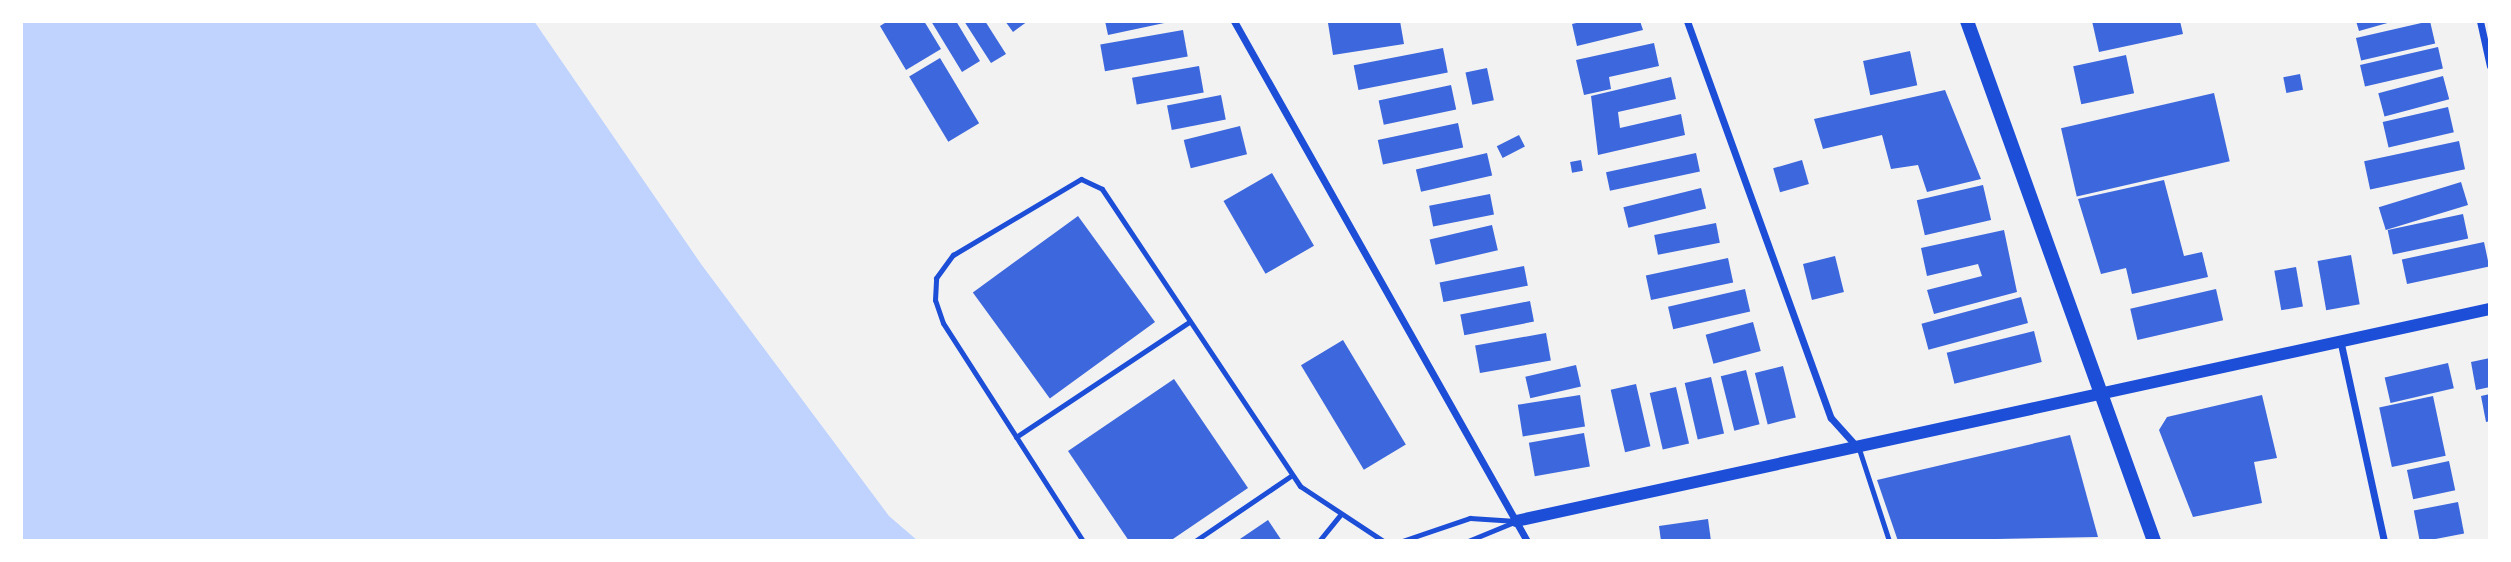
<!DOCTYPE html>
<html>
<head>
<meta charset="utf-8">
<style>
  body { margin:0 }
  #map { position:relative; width:2511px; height:562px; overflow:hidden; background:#f2f2f2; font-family:"DM Sans",sans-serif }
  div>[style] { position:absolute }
  .water>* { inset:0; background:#bfd3fe }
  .building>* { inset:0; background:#3d67dc; transform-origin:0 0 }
  .service>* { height:5px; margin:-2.5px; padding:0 2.5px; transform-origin:2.5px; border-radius:2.5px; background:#1d4ed8 }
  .minor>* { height:7px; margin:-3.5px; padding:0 3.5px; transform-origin:3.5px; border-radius:3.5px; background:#1d4ed8 }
  .tertiary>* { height:12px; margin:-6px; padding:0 6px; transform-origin:6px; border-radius:6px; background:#1d4ed8 }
  .secondary>* { height:14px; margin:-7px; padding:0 7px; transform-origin:7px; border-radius:7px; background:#1d4ed8 }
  span { translate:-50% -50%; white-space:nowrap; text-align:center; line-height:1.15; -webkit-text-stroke:7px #fff; paint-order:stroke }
  .frame { position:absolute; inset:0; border:23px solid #fff; pointer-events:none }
</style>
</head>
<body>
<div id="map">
  <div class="water">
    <i style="clip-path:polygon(21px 21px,534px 21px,701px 264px,889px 516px,918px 541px,21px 541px)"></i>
  </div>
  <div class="building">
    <i style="clip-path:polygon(888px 21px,924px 21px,941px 49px,906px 70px,880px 26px)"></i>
    <i style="clip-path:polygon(931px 21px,956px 21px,980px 61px,962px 72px)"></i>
    <i style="clip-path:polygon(964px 21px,985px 21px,1006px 54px,991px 63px)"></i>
    <i style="clip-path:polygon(1005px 21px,1028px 21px,1013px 32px)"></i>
    <i style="clip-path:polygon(1105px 21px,1169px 21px,1169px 22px,1108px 35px)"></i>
    <i style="clip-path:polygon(1400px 21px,1404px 44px,1333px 55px,1328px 23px)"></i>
    <i style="clip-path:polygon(1585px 21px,1640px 21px,1643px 30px,1577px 46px,1572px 24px)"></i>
    <i style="clip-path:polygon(2092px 21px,2180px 21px,2183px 34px,2099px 52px)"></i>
    <i style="clip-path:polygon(2356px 21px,2391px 21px,2391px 22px,2359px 31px)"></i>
    <i style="left:2430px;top:21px;width:23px;height:76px;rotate:77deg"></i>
    <i style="left:1183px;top:30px;width:27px;height:84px;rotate:80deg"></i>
    <i style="clip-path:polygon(1654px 43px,1659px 66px,1609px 77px,1611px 89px,1584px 95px,1576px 60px)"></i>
    <i style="left:2438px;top:47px;width:22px;height:80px;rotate:77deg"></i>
    <i style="left:1443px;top:48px;width:25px;height:91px;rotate:79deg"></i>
    <i style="left:1910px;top:51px;width:35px;height:48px;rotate:78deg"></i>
    <i style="left:2126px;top:55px;width:39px;height:54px;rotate:78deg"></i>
    <i style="left:940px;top:58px;width:76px;height:36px;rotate:59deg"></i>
    <i style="left:1199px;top:66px;width:27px;height:68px;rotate:80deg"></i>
    <i style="left:1487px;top:68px;width:33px;height:22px;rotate:78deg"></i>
    <i style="left:2300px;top:74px;width:16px;height:17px;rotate:79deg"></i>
    <i style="left:2443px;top:76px;width:24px;height:67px;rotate:75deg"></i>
    <i style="clip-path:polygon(1671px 77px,1676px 99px,1618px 112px,1620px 128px,1681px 114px,1685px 135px,1598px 155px,1591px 96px)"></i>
    <i style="left:1451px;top:85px;width:25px;height:74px;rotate:78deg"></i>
    <i style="clip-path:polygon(1945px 90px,1981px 179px,1927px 192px,1918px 165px,1891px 169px,1882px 135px,1823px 149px,1814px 119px)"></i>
    <i style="left:2214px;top:93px;width:70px;height:157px;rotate:77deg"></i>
    <i style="left:1221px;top:95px;width:25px;height:55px;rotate:79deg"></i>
    <i style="left:2448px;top:107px;width:26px;height:67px;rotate:77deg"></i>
    <i style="left:1458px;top:123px;width:25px;height:82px;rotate:78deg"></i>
    <i style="left:1240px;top:126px;width:29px;height:58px;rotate:76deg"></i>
    <i style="left:1519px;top:135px;width:13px;height:25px;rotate:63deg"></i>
    <i style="left:2459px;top:141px;width:29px;height:97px;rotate:78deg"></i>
    <i style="left:1487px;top:153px;width:23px;height:73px;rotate:77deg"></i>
    <i style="left:1696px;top:153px;width:19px;height:92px;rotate:78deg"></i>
    <i style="left:1581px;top:160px;width:11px;height:11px;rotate:80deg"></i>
    <i style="left:1802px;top:160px;width:25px;height:30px;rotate:74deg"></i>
    <i style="left:1272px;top:173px;width:84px;height:56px;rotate:60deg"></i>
    <i style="clip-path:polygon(2164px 180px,2184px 256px,2202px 252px,2208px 277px,2132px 294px,2126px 268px,2101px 274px,2078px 199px)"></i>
    <i style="left:2461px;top:182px;width:24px;height:86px;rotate:73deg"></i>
    <i style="left:1983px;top:185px;width:36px;height:68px;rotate:77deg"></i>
    <i style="left:1701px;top:188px;width:21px;height:80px;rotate:76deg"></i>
    <i style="left:1490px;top:194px;width:21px;height:62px;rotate:79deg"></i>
    <i style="left:2463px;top:214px;width:25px;height:77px;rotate:78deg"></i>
    <i style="left:1078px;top:216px;width:131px;height:130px;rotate:54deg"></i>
    <i style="left:1716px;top:223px;width:20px;height:63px;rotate:79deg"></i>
    <i style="left:1492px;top:225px;width:26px;height:64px;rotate:77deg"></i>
    <i style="clip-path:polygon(2004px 230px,2017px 292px,1934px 314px,1927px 290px,1982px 276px,1978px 264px,1927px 276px,1921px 248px)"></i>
    <i style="left:2484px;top:242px;width:25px;height:84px;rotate:78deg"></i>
    <i style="left:2351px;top:255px;width:50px;height:34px;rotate:80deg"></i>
    <i style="left:1835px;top:256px;width:37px;height:33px;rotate:76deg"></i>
    <i style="left:1728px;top:258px;width:25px;height:84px;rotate:78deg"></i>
    <i style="left:1524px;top:266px;width:20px;height:86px;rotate:79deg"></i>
    <i style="left:2296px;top:267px;width:40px;height:22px;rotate:80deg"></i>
    <i style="left:1745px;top:289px;width:23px;height:79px;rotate:77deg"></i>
    <i style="left:2216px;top:289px;width:32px;height:88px;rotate:77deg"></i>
    <i style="left:2021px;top:297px;width:27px;height:103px;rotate:75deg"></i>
    <i style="left:1530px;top:301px;width:21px;height:71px;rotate:79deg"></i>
    <i style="left:1753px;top:322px;width:30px;height:49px;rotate:75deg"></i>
    <i style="left:2034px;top:331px;width:32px;height:90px;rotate:76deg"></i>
    <i style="left:1546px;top:333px;width:28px;height:72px;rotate:80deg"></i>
    <i style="left:1343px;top:340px;width:122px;height:49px;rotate:59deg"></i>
    <i style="clip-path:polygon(2490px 358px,2490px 387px,2476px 390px,2471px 362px)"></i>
    <i style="left:2448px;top:363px;width:26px;height:65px;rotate:77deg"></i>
    <i style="left:1576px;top:365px;width:22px;height:52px;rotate:77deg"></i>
    <i style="left:1783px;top:366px;width:53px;height:29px;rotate:76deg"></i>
    <i style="left:1746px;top:370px;width:56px;height:26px;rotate:76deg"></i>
    <i style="left:1711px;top:377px;width:58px;height:27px;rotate:77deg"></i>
    <i style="clip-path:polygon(1174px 379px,1248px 488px,1170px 541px,1129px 541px,1068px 451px)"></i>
    <i style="left:1636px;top:384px;width:64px;height:26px;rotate:77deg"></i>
    <i style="left:1676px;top:387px;width:58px;height:27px;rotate:77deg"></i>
    <i style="clip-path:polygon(2490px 394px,2490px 421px,2486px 422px,2481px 396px)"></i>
    <i style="left:1580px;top:395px;width:32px;height:63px;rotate:81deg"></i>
    <i style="clip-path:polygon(2262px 395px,2277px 458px,2254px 462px,2262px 503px,2193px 517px,2159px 430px,2167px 417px)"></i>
    <i style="left:2433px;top:396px;width:61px;height:55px;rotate:78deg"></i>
    <i style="left:1584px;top:433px;width:34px;height:56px;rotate:80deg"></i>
    <i style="clip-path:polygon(2070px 435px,2098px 537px,1898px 541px,1877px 480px)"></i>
    <i style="left:2449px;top:461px;width:30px;height:43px;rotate:78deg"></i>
    <i style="left:2458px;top:502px;width:32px;height:45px;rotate:79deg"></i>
    <i style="clip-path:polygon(1708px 519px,1711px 541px,1661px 541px,1659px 526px)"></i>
    <i style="clip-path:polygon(1268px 520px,1282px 541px,1237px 541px)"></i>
  </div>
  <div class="service">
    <i style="left:1016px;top:437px;width:208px;rotate:-33.6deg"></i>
    <i style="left:1859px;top:449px;width:97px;rotate:71.9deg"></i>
    <i style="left:1083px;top:541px;width:259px;rotate:-122.7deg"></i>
    <i style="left:943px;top:323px;width:24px;rotate:-109deg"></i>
    <i style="left:935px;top:300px;width:22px;rotate:-87deg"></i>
    <i style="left:936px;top:278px;width:29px;rotate:-54deg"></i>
    <i style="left:953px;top:255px;width:149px;rotate:-30.7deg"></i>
    <i style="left:1081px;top:179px;width:23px;rotate:25deg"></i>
    <i style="left:1102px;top:189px;width:357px;rotate:56.3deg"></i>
    <i style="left:1300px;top:486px;width:100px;rotate:33.5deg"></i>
    <i style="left:1195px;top:541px;width:117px;rotate:-34.2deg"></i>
    <i style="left:1319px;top:541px;width:33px;rotate:-51deg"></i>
    <i style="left:1402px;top:541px;width:72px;rotate:-18.7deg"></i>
    <i style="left:1470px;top:518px;width:46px;rotate:3.7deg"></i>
    <i style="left:1468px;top:541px;width:50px;rotate:-22.4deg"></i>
  </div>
  <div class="minor">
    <i style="left:1234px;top:21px;width:597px;rotate:60.6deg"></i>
    <i style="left:1687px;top:21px;width:422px;rotate:70.1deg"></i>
    <i style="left:1831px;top:418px;width:39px;rotate:48deg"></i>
    <i style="left:2480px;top:21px;width:46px;rotate:77.5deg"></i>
    <i style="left:2341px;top:344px;width:202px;rotate:77.7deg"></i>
  </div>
  <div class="tertiary">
    <i style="left:1516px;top:521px;width:997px;rotate:-12.28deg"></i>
  </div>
  <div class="secondary">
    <i style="left:1967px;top:21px;width:553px;rotate:70.22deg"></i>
  </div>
  <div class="frame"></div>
</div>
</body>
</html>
